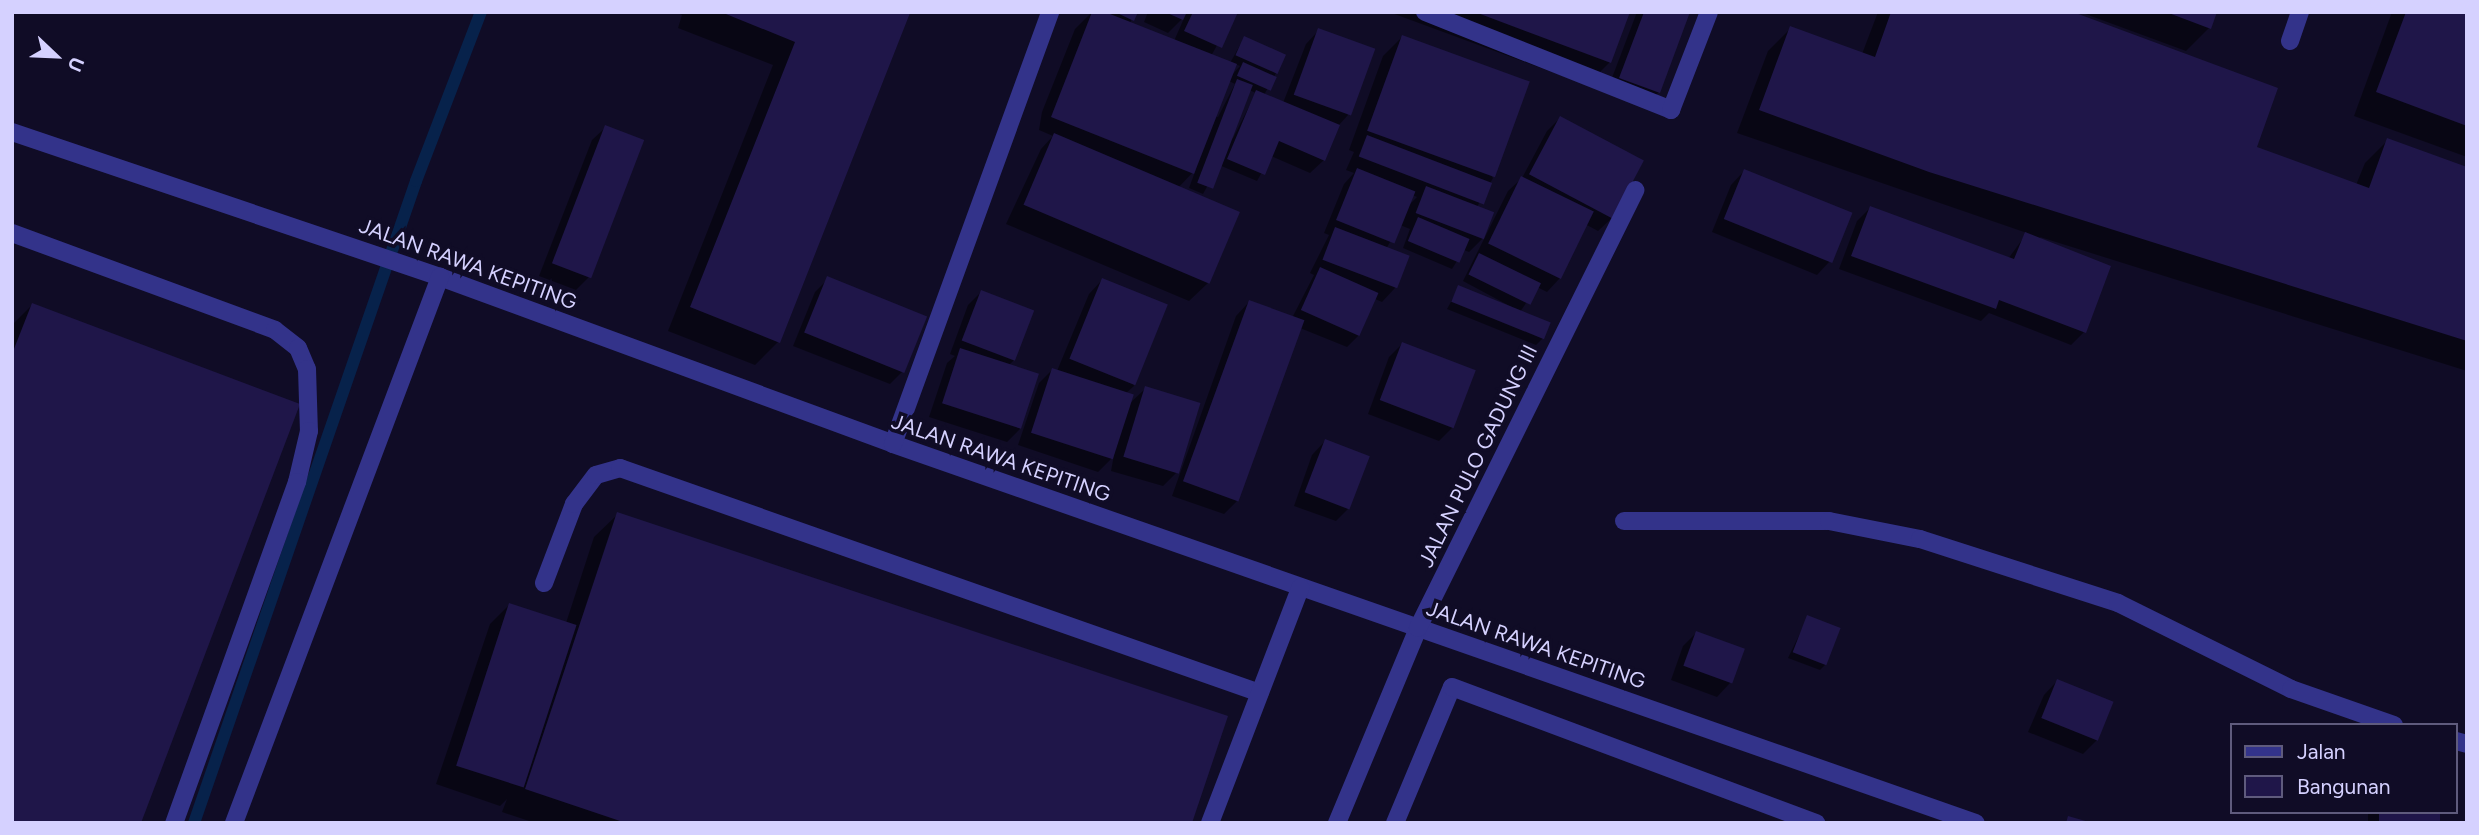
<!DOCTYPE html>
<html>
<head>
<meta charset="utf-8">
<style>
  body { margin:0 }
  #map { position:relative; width:2479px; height:835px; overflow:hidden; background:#100c26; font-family:Figtree,sans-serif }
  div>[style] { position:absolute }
  .shadow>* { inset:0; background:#0007; transform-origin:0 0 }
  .stream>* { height:12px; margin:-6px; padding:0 6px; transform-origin:6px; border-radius:6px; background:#07224b }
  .building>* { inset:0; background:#1f1649; transform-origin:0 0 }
  .minor>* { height:18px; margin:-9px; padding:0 9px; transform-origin:9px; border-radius:9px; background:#33338a }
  span { translate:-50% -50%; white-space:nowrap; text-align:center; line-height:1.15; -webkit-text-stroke:7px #100c26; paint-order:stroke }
  .street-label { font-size:21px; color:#d5d1ff }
  .frame { position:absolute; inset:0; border:14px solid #d5d1ff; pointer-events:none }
  .legend { position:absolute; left:2230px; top:723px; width:228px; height:91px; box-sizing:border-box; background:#100c26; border:2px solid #5f5b7d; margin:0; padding:9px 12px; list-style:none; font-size:21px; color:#d5d1ff }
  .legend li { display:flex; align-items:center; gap:14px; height:35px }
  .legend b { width:35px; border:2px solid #5f5b7d }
  .north { position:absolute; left:21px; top:21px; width:70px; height:70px; -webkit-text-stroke:5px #100c26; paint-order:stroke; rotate:113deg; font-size:19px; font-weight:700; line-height:28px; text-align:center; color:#d5d1ff }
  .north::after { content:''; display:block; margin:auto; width:24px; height:32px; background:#d5d1ff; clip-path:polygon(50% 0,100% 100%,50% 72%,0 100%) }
</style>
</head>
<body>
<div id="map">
  <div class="shadow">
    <i style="clip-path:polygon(674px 12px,907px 14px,778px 342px,755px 365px,668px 331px,773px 65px,678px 28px,682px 15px)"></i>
    <i style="clip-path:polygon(evenodd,1092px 12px,1136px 12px,1129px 24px,1174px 41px,1185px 16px,1168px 33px,1144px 22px,1148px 12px,1236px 12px,1211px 56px,1230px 63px,1244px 38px,1276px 73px,1264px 95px,1283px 103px,1306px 44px,1319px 30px,1348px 115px,1339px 125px,1324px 160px,1310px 173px,1271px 156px,1257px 181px,1219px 165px,1203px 194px,1189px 188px,1196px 169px,1178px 188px,1208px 283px,1189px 301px,1006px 224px,1041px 149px,1053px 136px,1039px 130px,1042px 112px,1075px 29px,1092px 12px,1235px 64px,1240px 66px,1231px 76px,1235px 64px,1092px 12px,1229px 81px,1235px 84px,1218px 117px,1215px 116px,1229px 81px,1092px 12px,1249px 90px,1256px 93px,1233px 138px,1230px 137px,1249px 90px)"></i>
    <i style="clip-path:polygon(1389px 12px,1628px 12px,1610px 62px,1587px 85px)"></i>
    <i style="clip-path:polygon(1637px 12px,1688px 12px,1659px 92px,1645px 106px,1607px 91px)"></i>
    <i style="clip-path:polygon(1878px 12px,2067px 12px,2255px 148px,2356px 185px,2365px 163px,2388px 140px,2467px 169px,2467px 371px,2040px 237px,2084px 332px,2071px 345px,1989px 313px,1981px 321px,1839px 269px,1857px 221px,1870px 208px,2008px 259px,2027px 233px,1737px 133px,1768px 51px,1791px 28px,1862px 54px)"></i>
    <i style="clip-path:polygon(2080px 12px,2215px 12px,2209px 28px,2186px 51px)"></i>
    <i style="clip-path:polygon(2392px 12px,2467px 12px,2467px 157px,2354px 116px)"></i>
    <i style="clip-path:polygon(evenodd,1402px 37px,1493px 178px,1477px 207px,1483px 238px,1469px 252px,1464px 250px,1452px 269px,1403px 248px,1410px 229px,1400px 225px,1386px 249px,1395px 288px,1382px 302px,1375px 299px,1360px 334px,1347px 347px,1300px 328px,1237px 501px,1224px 514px,1172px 496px,1236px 316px,1249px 302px,1292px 318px,1314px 275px,1310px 273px,1329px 235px,1324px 233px,1344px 184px,1354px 173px,1346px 170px,1354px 152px,1349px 150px,1383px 56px,1402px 37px,1412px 195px,1417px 197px,1408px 206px,1412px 195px)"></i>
    <i style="clip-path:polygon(1560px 118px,1612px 218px,1598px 231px,1585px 224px,1560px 278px,1547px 292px,1537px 287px,1520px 312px,1543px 338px,1536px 345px,1447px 309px,1459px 287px,1519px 311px,1463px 281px,1508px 191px,1522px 178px,1547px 131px)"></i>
    <i style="clip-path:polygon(606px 127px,589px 277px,576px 290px,539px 276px,592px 140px)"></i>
    <i style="clip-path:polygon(1744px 171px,1850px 214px,1830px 261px,1817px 275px,1712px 232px,1731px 185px)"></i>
    <i style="clip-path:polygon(828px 279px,903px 371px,890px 384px,793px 346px,815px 292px)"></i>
    <i style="clip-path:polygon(1102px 280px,1134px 386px,1125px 394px,1129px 404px,1146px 388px,1178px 471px,1163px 486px,1111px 471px,1116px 444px,1111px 459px,1098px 472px,1018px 445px,1039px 383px,1052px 370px,1057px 371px,1089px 294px)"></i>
    <i style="clip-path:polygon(981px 292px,1014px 360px,1008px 366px,1020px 429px,1007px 442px,929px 417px,947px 363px,955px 356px,950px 354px,968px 305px)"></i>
    <i style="clip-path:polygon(32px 305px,12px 823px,12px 325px)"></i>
    <i style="clip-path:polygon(1402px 344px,1474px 371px,1453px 427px,1439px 441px,1368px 414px,1389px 357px)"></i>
    <i style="clip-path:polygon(1325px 441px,1349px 508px,1336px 521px,1294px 506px,1312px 455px)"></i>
    <i style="clip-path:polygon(618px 514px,1190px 823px,535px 823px,502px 812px,507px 799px,500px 806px,436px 784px,490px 624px,509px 605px,566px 623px,594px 537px)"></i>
    <i style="clip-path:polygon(1808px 617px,1826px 664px,1820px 670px,1788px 658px)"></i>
    <i style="clip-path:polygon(1696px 633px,1742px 650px,1730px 683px,1717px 697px,1671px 680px,1683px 646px)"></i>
    <i style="clip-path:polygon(2057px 681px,2112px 703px,2097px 740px,2083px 754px,2028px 732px,2044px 695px)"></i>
    <i style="left:2368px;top:812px;width:70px;height:12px"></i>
  </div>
  <div class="stream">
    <i style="left:194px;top:823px;width:679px;rotate:-70.92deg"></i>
    <i style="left:416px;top:181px;width:181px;rotate:-69deg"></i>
  </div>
  <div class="building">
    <i style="clip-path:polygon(721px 12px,910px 13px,780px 343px,690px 307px,795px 42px)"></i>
    <i style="clip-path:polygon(1092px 12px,1105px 12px,1237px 64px,1194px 174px,1051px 117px)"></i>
    <i style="clip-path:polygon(1115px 12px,1138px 12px,1134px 21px)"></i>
    <i style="clip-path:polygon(1165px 12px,1187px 12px,1183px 20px)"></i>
    <i style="clip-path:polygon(1193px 12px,1238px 12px,1222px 48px,1184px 31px)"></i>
    <i style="clip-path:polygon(1475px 12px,1630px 12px,1611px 63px)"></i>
    <i style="clip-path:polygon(1644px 12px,1690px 12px,1660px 93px,1619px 78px)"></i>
    <i style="clip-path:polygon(1891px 12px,2073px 12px,2278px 88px,2257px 147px,2369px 188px,2387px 138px,2467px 167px,2467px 341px,1929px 172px,1759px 110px,1790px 26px,1875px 57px)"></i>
    <i style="clip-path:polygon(2166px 12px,2217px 12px,2211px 29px)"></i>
    <i style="clip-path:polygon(2406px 12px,2467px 12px,2467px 126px,2376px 92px)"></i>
    <i style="left:1318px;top:28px;width:61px;height:71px;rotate:20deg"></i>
    <i style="left:1402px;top:35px;width:136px;height:102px;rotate:20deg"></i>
    <i style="left:1244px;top:36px;width:46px;height:21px;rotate:24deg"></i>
    <i style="left:1243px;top:62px;width:37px;height:15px;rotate:24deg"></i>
    <i style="left:1237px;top:79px;width:17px;height:111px;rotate:21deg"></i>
    <i style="clip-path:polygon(1256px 90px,1340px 125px,1325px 161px,1279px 141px,1265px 175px,1227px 159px)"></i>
    <i style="left:1560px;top:116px;width:95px;height:66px;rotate:28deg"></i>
    <i style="left:605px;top:125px;width:42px;height:148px;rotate:21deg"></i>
    <i style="left:1054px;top:133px;width:202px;height:78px;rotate:23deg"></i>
    <i style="left:1367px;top:135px;width:134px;height:23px;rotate:21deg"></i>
    <i style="left:1357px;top:168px;width:63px;height:56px;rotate:22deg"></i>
    <i style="left:1744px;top:169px;width:117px;height:54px;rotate:22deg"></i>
    <i style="left:1521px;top:176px;width:81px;height:75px;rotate:26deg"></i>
    <i style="left:1426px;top:186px;width:73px;height:29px;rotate:21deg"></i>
    <i style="clip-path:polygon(1870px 206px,2014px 259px,2025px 232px,2111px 266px,2086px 333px,1999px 300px,1996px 309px,1851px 256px)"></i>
    <i style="left:1418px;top:217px;width:56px;height:26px;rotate:23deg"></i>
    <i style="left:1335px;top:227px;width:80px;height:35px;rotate:21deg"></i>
    <i style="left:1479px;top:253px;width:69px;height:24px;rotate:26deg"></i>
    <i style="left:1320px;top:267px;width:64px;height:47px;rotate:24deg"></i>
    <i style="left:827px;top:276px;width:108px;height:61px;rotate:22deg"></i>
    <i style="left:1102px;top:278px;width:71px;height:87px;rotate:22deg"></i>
    <i style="left:1458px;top:285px;width:100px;height:18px;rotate:22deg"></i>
    <i style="left:981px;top:290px;width:57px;height:54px;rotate:21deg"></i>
    <i style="left:1249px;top:300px;width:59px;height:193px;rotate:20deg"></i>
    <i style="clip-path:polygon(32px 303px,300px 404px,141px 823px,12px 823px,12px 354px)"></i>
    <i style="left:1402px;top:342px;width:79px;height:62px;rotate:21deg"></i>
    <i style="left:960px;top:348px;width:83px;height:58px;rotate:18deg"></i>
    <i style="left:1052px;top:368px;width:86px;height:68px;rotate:18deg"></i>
    <i style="left:1145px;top:386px;width:58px;height:74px;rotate:17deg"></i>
    <i style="left:1325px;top:439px;width:48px;height:57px;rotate:21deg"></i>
    <i style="clip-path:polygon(617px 512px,1228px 716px,1192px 823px,626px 823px,525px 789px)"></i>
    <i style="left:509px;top:603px;width:71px;height:171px;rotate:18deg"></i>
    <i style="left:1807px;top:615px;width:36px;height:40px;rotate:21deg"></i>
    <i style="left:1696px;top:631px;width:52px;height:37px;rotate:20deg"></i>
    <i style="left:2057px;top:679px;width:61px;height:42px;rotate:22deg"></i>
    <i style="left:2379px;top:812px;width:61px;height:12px"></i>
    <i style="clip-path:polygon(2068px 816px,2089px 822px,2089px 823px,2066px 823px)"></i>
  </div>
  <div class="minor">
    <i style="left:1425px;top:12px;width:265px;rotate:21.7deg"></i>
    <i style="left:1671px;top:110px;width:105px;rotate:-68.8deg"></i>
    <i style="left:2290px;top:41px;width:31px;rotate:-71deg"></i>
    <i style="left:12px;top:132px;width:452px;rotate:18.7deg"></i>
    <i style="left:440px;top:277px;width:483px;rotate:20.2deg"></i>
    <i style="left:893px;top:444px;width:1147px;rotate:19.29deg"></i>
    <i style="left:12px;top:233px;width:280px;rotate:20.2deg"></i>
    <i style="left:275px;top:330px;width:29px;rotate:38deg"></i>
    <i style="left:298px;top:348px;width:23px;rotate:67deg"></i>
    <i style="left:307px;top:369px;width:62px;rotate:88.2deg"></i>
    <i style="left:309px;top:431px;width:52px;rotate:103.2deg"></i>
    <i style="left:297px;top:482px;width:363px;rotate:109.8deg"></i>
    <i style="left:893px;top:444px;width:460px;rotate:-70deg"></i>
    <i style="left:1624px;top:521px;width:205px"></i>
    <i style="left:1829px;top:521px;width:93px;rotate:11.2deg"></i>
    <i style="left:1920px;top:539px;width:208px;rotate:17.9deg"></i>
    <i style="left:2118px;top:603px;width:193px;rotate:26.4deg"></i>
    <i style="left:2291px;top:689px;width:109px;rotate:19.3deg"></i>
    <i style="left:544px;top:583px;width:85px;rotate:-69.2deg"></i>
    <i style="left:574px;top:504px;width:36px;rotate:-53deg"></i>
    <i style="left:596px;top:475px;width:25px;rotate:-16deg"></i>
    <i style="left:620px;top:468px;width:678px;rotate:19.37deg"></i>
    <i style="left:2456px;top:741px;width:11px;rotate:15deg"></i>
    <i style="left:234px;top:823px;width:584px;rotate:-69.33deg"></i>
    <i style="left:1210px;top:823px;width:252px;rotate:-69deg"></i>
    <i style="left:1337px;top:823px;width:211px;rotate:-67.4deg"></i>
    <i style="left:1418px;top:628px;width:489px;rotate:-63.6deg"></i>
    <i style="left:1395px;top:823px;width:147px;rotate:-67.3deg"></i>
    <i style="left:1452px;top:687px;width:389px;rotate:20.5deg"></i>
  </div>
  <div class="street-label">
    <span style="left:468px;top:264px;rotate:20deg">JALAN RAWA KEPITING</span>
    <span style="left:1478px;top:456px;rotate:-64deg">JALAN PULO GADUNG III</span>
    <span style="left:1001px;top:458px;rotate:19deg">JALAN RAWA KEPITING</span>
    <span style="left:1536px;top:645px;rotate:19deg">JALAN RAWA KEPITING</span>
  </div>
  <div class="frame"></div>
  <ul class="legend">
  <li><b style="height:9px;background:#33338a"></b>Jalan</li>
  <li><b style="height:19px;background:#1f1649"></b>Bangunan</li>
  </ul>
  <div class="north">U</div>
</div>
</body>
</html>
